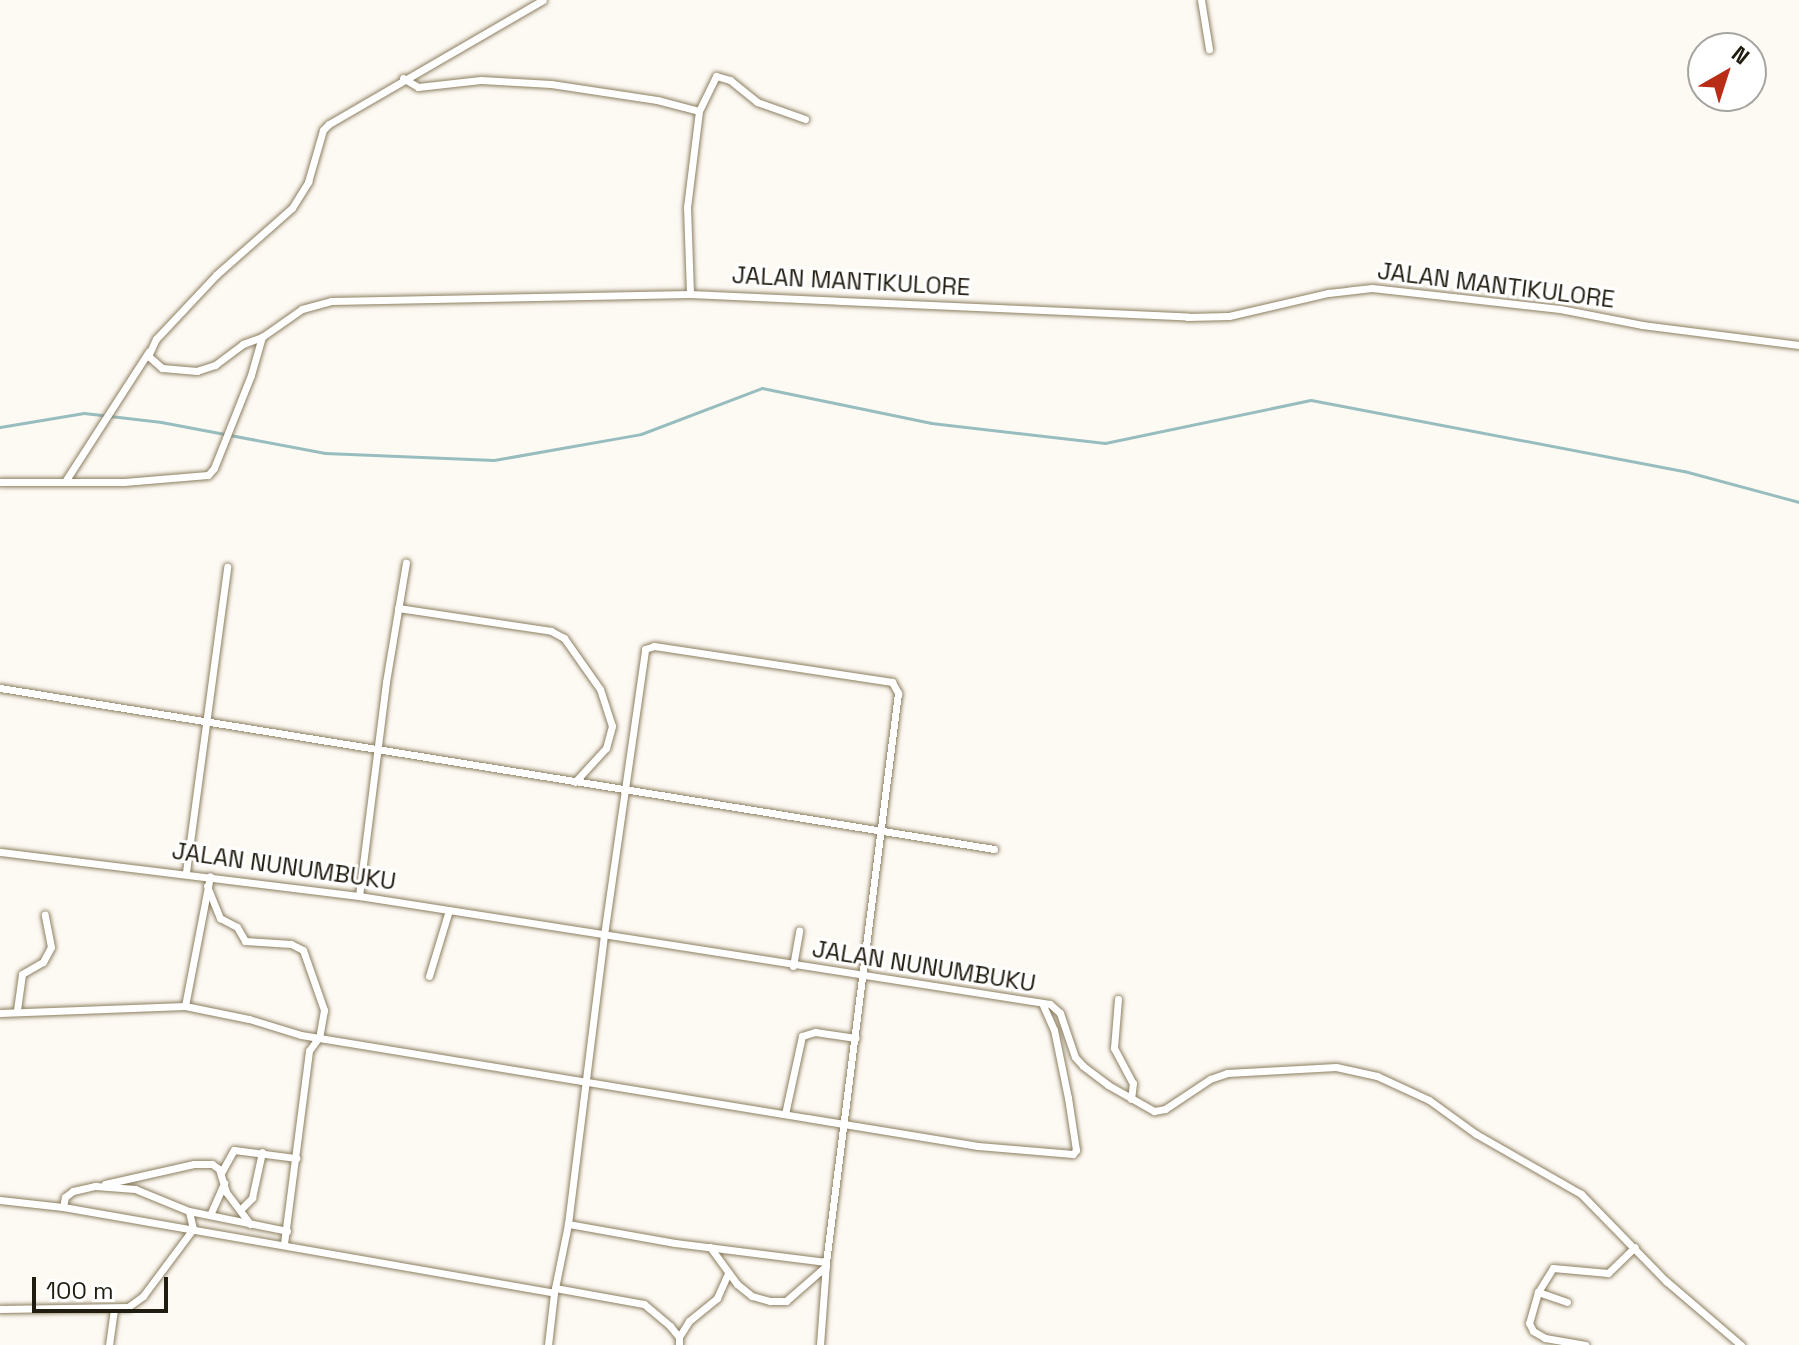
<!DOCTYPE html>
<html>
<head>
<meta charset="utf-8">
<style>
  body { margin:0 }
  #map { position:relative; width:1799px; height:1345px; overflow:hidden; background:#fdfaf3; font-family:"Space Grotesk",sans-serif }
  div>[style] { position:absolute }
  .stream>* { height:3px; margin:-1.5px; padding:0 1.5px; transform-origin:1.5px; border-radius:1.5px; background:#98bdbf }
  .roads { filter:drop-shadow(0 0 2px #8c7e60) drop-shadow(0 0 2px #8c7e60) }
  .street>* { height:7px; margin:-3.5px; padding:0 3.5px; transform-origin:3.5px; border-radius:3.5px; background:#fff }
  span { translate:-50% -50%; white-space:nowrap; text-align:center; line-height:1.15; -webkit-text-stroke:6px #fff; paint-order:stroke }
  .street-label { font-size:24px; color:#211c10 }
  .north { position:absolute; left:1687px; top:32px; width:80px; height:80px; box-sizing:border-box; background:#fff; border:2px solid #a6a49f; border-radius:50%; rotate:39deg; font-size:22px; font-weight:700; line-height:32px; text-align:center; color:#211c10 }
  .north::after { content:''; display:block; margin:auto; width:28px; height:36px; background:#b92d16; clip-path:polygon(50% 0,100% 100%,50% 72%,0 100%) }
  .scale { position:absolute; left:32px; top:1277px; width:136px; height:36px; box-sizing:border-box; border:4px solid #211c10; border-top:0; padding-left:10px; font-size:24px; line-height:28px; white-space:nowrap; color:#211c10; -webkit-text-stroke:6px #fff; paint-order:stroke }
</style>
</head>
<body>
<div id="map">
  <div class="stream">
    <i style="left:0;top:427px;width:85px;rotate:-9.5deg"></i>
    <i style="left:84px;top:413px;width:78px;rotate:6.7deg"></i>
    <i style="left:161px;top:422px;width:167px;rotate:10.7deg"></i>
    <i style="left:325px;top:453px;width:169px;rotate:2.4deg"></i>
    <i style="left:494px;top:460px;width:149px;rotate:-10deg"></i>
    <i style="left:641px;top:434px;width:129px;rotate:-20.8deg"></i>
    <i style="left:762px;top:388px;width:173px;rotate:11.7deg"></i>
    <i style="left:931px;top:423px;width:175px;rotate:6.6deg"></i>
    <i style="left:1105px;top:443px;width:210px;rotate:-11.8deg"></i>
    <i style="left:1311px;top:400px;width:380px;rotate:10.8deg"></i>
    <i style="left:1684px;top:471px;width:119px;rotate:15.1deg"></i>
  </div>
  <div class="roads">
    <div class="street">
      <i style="left:1201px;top:0;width:50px;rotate:80.7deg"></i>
      <i style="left:403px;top:78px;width:17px;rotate:31deg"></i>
      <i style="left:418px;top:87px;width:63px;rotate:-6.3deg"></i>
      <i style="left:481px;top:80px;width:70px;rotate:3.3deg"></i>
      <i style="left:551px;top:84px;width:107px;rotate:8.6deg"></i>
      <i style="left:657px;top:100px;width:43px;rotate:14.7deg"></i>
      <i style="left:699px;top:111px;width:97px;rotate:97.1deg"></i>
      <i style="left:687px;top:207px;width:87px;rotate:88deg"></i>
      <i style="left:699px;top:111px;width:39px;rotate:-64deg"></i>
      <i style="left:716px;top:76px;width:15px;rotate:16deg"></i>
      <i style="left:730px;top:80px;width:35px;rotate:39deg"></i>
      <i style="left:757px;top:102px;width:51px;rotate:19.5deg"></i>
      <i style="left:262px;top:337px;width:20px;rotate:160deg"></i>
      <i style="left:243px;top:344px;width:35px;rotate:143deg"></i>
      <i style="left:215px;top:365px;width:19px;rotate:162deg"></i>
      <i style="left:197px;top:371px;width:35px;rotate:-175deg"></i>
      <i style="left:162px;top:368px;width:18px;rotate:-139deg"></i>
      <i style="left:148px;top:356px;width:19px;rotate:-65deg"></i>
      <i style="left:156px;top:339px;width:88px;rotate:-46.8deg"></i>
      <i style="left:216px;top:275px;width:101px;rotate:-41.4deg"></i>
      <i style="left:292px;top:208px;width:31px;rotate:-58deg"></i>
      <i style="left:308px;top:182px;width:54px;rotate:-73.9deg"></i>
      <i style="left:323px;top:130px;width:8px;rotate:-45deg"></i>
      <i style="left:329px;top:124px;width:247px;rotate:-30.1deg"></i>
      <i style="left:66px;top:480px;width:153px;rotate:-57.2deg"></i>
      <i style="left:0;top:482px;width:124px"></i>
      <i style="left:124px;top:482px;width:84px;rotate:-4.8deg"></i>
      <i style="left:208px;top:475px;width:9px;rotate:-49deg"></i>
      <i style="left:214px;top:468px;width:100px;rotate:-68.3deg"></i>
      <i style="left:251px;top:375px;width:40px;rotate:-74deg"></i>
      <i style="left:262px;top:337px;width:49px;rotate:-35deg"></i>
      <i style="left:302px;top:309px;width:30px;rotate:-15deg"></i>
      <i style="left:331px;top:301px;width:359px;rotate:-1.1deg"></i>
      <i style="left:690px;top:294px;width:498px;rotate:2.6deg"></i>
      <i style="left:1187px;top:317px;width:42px;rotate:-1.4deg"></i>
      <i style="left:1229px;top:316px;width:102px;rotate:-13.1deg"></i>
      <i style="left:1328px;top:293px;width:44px;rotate:-6.5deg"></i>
      <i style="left:1372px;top:288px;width:189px;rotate:6.4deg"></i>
      <i style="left:1560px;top:309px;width:84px;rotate:11deg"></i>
      <i style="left:1642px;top:325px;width:158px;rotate:7.3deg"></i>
      <i style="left:398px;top:608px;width:155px;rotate:8.5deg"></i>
      <i style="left:551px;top:631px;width:15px;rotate:28deg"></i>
      <i style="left:564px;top:638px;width:62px;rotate:54.8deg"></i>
      <i style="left:600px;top:689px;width:39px;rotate:72deg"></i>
      <i style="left:612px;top:726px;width:23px;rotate:105deg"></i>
      <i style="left:606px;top:748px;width:46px;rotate:132.4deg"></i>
      <i style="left:0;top:688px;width:1007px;rotate:9.2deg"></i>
      <i style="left:0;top:852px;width:362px;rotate:7deg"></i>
      <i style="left:359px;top:896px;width:699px;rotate:8.88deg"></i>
      <i style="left:1050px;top:1004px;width:13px;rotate:42deg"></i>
      <i style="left:1060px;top:1013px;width:46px;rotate:71.2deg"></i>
      <i style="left:1075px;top:1057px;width:12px;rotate:48deg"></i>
      <i style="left:1083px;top:1066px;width:31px;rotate:37deg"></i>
      <i style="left:1108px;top:1085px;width:53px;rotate:29.5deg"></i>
      <i style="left:1154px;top:1111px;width:11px;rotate:-10deg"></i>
      <i style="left:1165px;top:1109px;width:54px;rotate:-33.7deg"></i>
      <i style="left:1210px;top:1079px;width:18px;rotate:-19deg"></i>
      <i style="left:1227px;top:1073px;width:109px;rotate:-3.2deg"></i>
      <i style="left:1336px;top:1067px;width:42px;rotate:12.4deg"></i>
      <i style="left:1377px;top:1076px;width:57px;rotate:24.8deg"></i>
      <i style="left:1429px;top:1100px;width:58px;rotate:35.9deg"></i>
      <i style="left:1476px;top:1134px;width:121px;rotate:29.7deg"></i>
      <i style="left:1581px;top:1194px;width:122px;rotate:45.7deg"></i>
      <i style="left:1666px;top:1281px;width:99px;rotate:40.5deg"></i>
      <i style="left:186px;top:872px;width:308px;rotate:-82.3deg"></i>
      <i style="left:207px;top:886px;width:35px;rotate:68deg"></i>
      <i style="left:220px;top:918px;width:19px;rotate:28deg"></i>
      <i style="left:237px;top:927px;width:16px;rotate:60deg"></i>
      <i style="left:245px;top:941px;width:46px;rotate:3.7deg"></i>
      <i style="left:291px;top:944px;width:13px;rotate:27deg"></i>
      <i style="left:303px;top:950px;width:64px;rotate:70.7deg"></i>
      <i style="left:324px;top:1010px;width:27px;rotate:100deg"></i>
      <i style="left:319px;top:1037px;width:17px;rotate:126deg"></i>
      <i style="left:309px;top:1051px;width:195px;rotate:97.4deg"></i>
      <i style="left:359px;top:896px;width:216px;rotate:-82.8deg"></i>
      <i style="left:386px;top:682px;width:121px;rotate:-80.5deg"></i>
      <i style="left:793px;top:966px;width:36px;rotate:-80deg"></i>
      <i style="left:429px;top:976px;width:69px;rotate:-73.1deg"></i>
      <i style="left:1118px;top:999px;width:49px;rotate:94.7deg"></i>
      <i style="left:1114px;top:1048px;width:40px;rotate:62deg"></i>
      <i style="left:1133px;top:1083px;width:16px;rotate:97deg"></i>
      <i style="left:185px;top:1006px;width:132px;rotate:-79.1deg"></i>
      <i style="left:17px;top:1010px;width:36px;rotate:-82deg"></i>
      <i style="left:22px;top:974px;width:24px;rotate:-30deg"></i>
      <i style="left:43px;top:962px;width:17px;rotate:-62deg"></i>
      <i style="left:51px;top:947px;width:33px;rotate:-101deg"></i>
      <i style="left:0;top:1013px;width:185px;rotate:-2.2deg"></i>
      <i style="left:185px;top:1006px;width:65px;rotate:11.5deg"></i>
      <i style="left:249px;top:1019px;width:54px;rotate:17.1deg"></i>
      <i style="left:301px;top:1035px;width:686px;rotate:9.31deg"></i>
      <i style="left:978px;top:1146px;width:95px;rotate:4.8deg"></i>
      <i style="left:1073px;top:1154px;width:5px;rotate:-53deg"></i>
      <i style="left:1076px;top:1150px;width:53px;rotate:-98.7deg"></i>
      <i style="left:1068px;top:1098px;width:69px;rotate:-101.6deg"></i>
      <i style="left:1054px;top:1030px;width:27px;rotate:-114deg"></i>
      <i style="left:785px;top:1114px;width:80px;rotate:-77.7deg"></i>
      <i style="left:802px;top:1036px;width:14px;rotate:-17deg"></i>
      <i style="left:815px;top:1032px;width:41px;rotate:8.3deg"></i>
      <i style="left:221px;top:1173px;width:26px;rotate:-61deg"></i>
      <i style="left:234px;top:1150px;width:63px;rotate:7.4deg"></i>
      <i style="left:105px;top:1184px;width:91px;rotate:-12.7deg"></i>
      <i style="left:194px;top:1164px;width:18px"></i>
      <i style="left:212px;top:1164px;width:9px;rotate:36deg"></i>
      <i style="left:219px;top:1169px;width:24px;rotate:73deg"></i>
      <i style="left:226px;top:1192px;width:40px;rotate:53deg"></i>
      <i style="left:0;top:1200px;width:63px;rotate:6.3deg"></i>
      <i style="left:63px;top:1207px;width:498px;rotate:9.9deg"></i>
      <i style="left:554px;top:1293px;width:70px;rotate:-78.5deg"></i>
      <i style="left:568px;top:1224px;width:291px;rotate:-82.9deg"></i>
      <i style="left:604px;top:935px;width:289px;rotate:-81.8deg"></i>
      <i style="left:645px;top:649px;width:9px;rotate:-18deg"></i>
      <i style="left:654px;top:646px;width:241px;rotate:8.6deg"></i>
      <i style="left:892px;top:682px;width:13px;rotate:61deg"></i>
      <i style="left:898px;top:693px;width:574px;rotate:97.21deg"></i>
      <i style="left:826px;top:1262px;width:152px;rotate:-172.8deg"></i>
      <i style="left:675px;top:1243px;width:109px;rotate:-169.9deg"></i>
      <i style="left:63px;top:1207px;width:10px;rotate:-79deg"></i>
      <i style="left:65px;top:1197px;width:10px;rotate:-37deg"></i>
      <i style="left:73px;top:1191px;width:23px;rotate:-13deg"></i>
      <i style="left:95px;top:1186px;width:40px;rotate:4.3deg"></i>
      <i style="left:135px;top:1189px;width:58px;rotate:22.2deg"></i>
      <i style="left:189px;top:1211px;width:100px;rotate:11.5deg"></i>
      <i style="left:241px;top:1209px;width:16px;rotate:-45deg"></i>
      <i style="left:252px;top:1198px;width:47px;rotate:-77.7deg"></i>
      <i style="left:210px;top:1215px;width:35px;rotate:-66deg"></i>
      <i style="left:710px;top:1247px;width:46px;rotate:53.9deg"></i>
      <i style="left:737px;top:1284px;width:19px;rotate:39deg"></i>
      <i style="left:752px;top:1296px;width:19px;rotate:16deg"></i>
      <i style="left:770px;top:1301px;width:16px"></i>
      <i style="left:786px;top:1301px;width:53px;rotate:-41.2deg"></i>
      <i style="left:555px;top:1288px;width:90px;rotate:10.2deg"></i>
      <i style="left:644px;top:1304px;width:34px;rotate:40deg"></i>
      <i style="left:670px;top:1326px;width:14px;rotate:51deg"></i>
      <i style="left:679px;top:1337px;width:8px;rotate:90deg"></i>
      <i style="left:1538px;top:1292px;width:32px;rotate:106deg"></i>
      <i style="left:1529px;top:1323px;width:9px;rotate:63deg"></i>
      <i style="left:1533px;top:1331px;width:14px;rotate:30deg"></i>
      <i style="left:1545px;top:1338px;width:41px;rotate:9.9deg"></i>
      <i style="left:1567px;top:1302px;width:31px;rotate:-161deg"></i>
      <i style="left:1538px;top:1292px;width:28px;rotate:-58deg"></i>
      <i style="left:1553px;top:1268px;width:55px;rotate:5.2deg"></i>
      <i style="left:1608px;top:1273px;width:37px;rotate:-44deg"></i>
      <i style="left:0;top:1309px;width:128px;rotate:-0.9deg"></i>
      <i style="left:128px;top:1307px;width:19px;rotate:-36deg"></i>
      <i style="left:143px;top:1296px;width:84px;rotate:-53.3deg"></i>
      <i style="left:193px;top:1229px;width:18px;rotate:-103deg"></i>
      <i style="left:679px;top:1337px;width:19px;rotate:-58deg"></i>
      <i style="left:689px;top:1321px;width:36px;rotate:-39deg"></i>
      <i style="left:717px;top:1298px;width:27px;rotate:-66deg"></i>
      <i style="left:109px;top:1345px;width:35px;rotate:-82deg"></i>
      <i style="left:548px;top:1345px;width:52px;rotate:-83.4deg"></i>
      <i style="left:820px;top:1345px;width:82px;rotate:-85.8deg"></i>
    </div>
  </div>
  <div class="street-label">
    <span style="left:851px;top:281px;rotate:3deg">JALAN MANTIKULORE</span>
    <span style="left:1496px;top:285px;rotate:7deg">JALAN MANTIKULORE</span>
    <span style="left:284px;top:866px;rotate:8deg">JALAN NUNUMBUKU</span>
    <span style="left:924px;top:966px;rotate:9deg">JALAN NUNUMBUKU</span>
  </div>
  <div class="north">N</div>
  <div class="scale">100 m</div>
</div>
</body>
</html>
